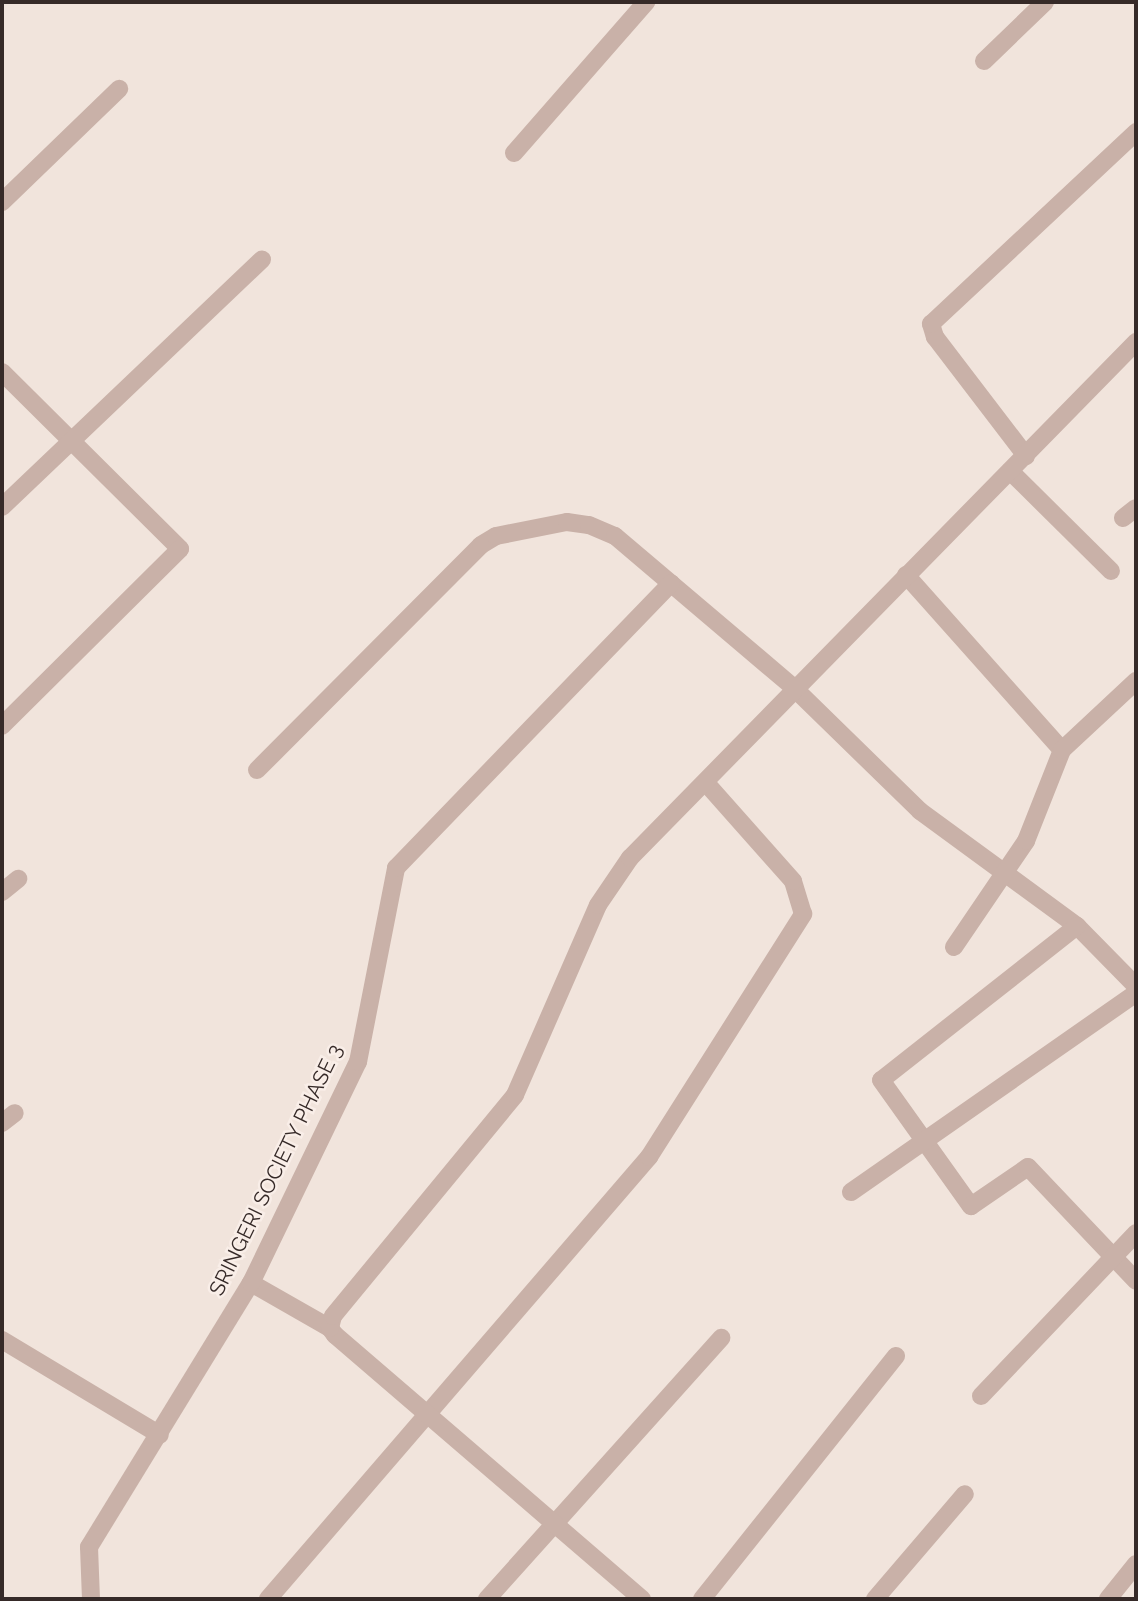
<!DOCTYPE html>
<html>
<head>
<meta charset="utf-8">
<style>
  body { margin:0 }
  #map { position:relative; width:1138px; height:1601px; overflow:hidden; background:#f1e4dc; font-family:Raleway,sans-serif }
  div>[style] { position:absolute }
  .minor>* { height:18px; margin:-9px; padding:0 9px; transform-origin:9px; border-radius:9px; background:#c9b1a8 }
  span { translate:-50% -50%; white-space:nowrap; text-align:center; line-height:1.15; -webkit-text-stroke:5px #f9eee8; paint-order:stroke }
  .street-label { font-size:21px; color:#362a28 }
  .frame { position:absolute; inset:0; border:4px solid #362a28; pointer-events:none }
</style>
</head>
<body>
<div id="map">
  <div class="minor">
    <i style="left:984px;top:61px;width:85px;rotate:-44deg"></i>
    <i style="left:514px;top:153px;width:201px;rotate:-48.8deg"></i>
    <i style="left:2px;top:202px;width:163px;rotate:-44deg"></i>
    <i style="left:2px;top:372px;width:251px;rotate:44.8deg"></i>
    <i style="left:180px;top:549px;width:251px;rotate:135.2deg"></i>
    <i style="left:1026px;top:456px;width:150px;rotate:-127.4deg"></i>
    <i style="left:935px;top:337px;width:14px;rotate:-107deg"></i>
    <i style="left:931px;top:324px;width:281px;rotate:-43.1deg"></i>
    <i style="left:1010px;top:471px;width:142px;rotate:44.7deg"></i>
    <i style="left:2px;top:507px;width:359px;rotate:-43.6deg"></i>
    <i style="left:1123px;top:518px;width:16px;rotate:-38deg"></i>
    <i style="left:906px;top:575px;width:234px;rotate:48.3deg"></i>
    <i style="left:257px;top:770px;width:317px;rotate:-45.1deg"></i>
    <i style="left:481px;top:545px;width:17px;rotate:-31deg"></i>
    <i style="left:496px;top:536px;width:72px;rotate:-11.2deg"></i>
    <i style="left:567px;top:522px;width:22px;rotate:8deg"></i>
    <i style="left:589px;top:525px;width:28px;rotate:23deg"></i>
    <i style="left:615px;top:536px;width:235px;rotate:40.3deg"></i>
    <i style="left:794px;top:688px;width:176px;rotate:44.3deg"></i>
    <i style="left:920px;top:811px;width:195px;rotate:36.2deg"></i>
    <i style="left:1077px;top:926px;width:84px;rotate:45.5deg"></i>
    <i style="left:2px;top:892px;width:21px;rotate:-39deg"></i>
    <i style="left:1077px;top:926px;width:249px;rotate:141.8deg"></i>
    <i style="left:881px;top:1080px;width:155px;rotate:54.5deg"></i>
    <i style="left:971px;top:1206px;width:69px;rotate:-34.4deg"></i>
    <i style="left:1028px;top:1167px;width:157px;rotate:46.5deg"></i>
    <i style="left:954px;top:947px;width:128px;rotate:-55.8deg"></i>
    <i style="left:1026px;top:841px;width:98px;rotate:-68.4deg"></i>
    <i style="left:1062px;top:750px;width:101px;rotate:-43deg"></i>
    <i style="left:2px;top:1123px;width:16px;rotate:-38deg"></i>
    <i style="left:851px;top:1192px;width:348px;rotate:-34.9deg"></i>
    <i style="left:251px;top:1283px;width:91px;rotate:29.7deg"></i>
    <i style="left:2px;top:1340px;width:184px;rotate:31deg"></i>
    <i style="left:981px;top:1396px;width:225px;rotate:-46.4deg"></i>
    <i style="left:91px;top:1599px;width:52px;rotate:-92.2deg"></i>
    <i style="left:89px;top:1547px;width:310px;rotate:-58.5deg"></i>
    <i style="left:251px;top:1283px;width:246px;rotate:-64.2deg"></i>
    <i style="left:358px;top:1062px;width:198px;rotate:-78.9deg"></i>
    <i style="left:396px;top:868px;width:396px;rotate:-46deg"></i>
    <i style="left:268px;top:1599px;width:584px;rotate:-49.24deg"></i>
    <i style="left:649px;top:1157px;width:288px;rotate:-57.6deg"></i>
    <i style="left:803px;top:914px;width:34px;rotate:-107deg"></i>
    <i style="left:793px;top:881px;width:131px;rotate:-131.6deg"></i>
    <i style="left:487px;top:1599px;width:351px;rotate:-48.1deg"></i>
    <i style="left:642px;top:1599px;width:405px;rotate:-139.3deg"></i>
    <i style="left:335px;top:1335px;width:9px;rotate:-126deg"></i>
    <i style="left:330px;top:1328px;width:12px;rotate:-76deg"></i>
    <i style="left:333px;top:1316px;width:286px;rotate:-50.5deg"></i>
    <i style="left:515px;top:1095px;width:207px;rotate:-66.4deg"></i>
    <i style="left:598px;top:905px;width:57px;rotate:-55.8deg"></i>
    <i style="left:630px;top:858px;width:723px;rotate:-45.56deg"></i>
    <i style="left:702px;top:1599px;width:311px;rotate:-51.4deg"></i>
    <i style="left:875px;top:1599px;width:138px;rotate:-49.4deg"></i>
    <i style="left:1108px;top:1599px;width:45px;rotate:-51.3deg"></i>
  </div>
  <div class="street-label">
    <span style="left:276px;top:1170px;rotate:-64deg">SRINGERI SOCIETY PHASE 3</span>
  </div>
  <div class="frame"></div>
</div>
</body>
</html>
